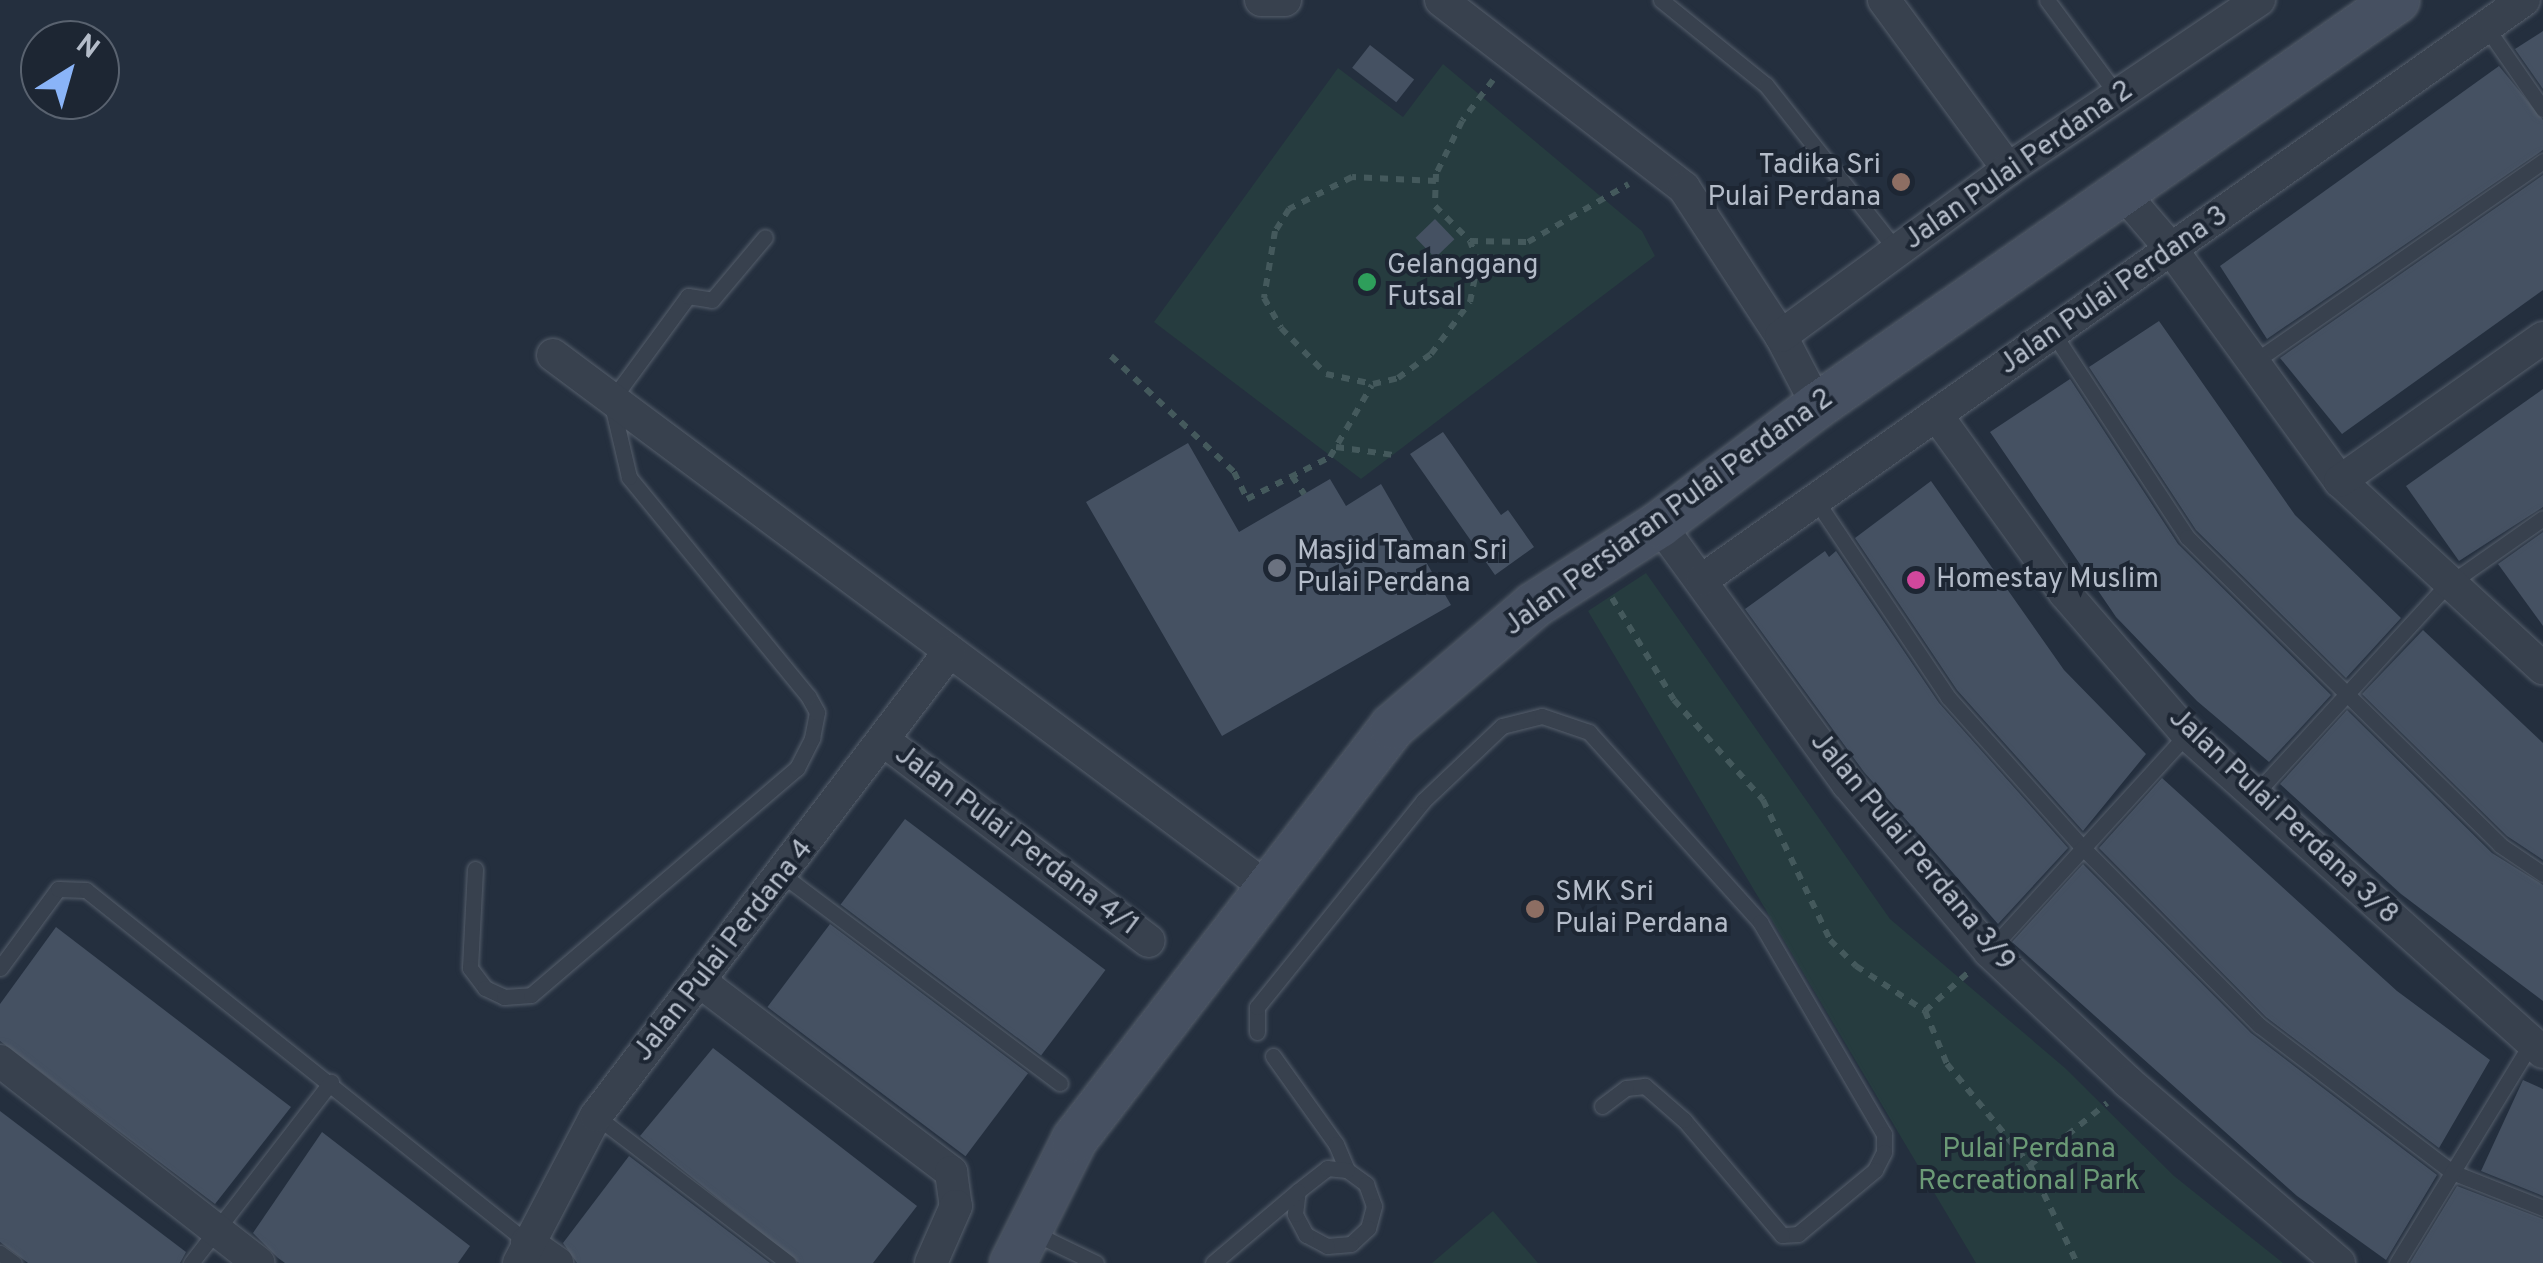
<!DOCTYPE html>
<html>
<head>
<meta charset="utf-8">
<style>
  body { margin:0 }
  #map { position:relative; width:2543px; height:1263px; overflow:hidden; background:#242f3e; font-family:Overpass,sans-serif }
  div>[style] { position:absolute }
  .green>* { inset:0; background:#263c3f }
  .building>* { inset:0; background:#455162; transform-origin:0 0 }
  .path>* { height:6px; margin-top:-3px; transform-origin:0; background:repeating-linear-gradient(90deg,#44595c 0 8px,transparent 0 16px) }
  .roads { filter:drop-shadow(0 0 2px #565f6c) drop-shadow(0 0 2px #565f6c) }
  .lane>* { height:15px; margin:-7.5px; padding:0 7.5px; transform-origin:7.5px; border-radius:7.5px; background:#38414e }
  .street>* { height:32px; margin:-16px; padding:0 16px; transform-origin:16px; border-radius:16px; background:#38414e }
  .secondary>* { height:45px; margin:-22.5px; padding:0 22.5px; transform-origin:22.5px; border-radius:22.5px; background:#465061 }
  .dots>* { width:28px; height:28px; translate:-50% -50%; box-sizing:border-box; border:5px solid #1d2633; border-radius:50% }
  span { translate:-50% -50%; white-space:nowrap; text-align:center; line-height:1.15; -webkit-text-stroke:8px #1d2633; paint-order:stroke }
  .poi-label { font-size:28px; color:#b4bcc9 }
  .right { translate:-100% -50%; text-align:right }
  .left { translate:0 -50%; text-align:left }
  .street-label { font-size:28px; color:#b4bcc9 }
  .park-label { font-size:28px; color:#6b9a76 }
  .north { position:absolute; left:20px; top:20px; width:100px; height:100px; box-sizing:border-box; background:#1d2633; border:2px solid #59626f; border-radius:50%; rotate:37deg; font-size:28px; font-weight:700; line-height:40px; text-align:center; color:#b4bcc9 }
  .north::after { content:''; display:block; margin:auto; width:35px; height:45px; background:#8ab4f8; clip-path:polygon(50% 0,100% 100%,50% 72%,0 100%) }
</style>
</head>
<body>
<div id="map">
  <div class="green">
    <i style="clip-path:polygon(1443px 64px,1642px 231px,1655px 256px,1361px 479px,1154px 322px,1338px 68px,1403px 117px)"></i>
    <i style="clip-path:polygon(1646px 573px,1890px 919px,2065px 1068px,2174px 1176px,2283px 1263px,1976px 1263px,1588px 611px)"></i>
    <i style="clip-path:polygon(1493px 1211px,1538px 1263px,1432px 1263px)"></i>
  </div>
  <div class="building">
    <i style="clip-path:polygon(2543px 31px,2543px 89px,2515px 49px)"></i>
    <i style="left:1370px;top:45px;width:56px;height:29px;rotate:38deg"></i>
    <i style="clip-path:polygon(2499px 66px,2543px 120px,2543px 150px,2267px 339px,2220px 266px)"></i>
    <i style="clip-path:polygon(2543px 175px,2543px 290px,2342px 434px,2280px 358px)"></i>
    <i style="left:1435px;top:219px;width:28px;height:27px;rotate:46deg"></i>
    <i style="clip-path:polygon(2159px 321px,2295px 515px,2401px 618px,2346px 678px,2196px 530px,2089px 367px)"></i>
    <i style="clip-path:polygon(2070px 379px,2178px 544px,2331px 695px,2269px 762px,2197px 701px,2116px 617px,1990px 432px)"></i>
    <i style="clip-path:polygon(2543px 389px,2543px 507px,2459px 561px,2406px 486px)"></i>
    <i style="clip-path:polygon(1443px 432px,1501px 515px,1508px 510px,1534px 547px,1495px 575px,1410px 454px)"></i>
    <i style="clip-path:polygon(1188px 443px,1239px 532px,1330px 479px,1346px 506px,1381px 484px,1451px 605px,1222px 736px,1086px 502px)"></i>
    <i style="clip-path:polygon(1931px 481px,2064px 670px,2146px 754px,2083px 831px,1957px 690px,1855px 538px)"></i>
    <i style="clip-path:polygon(2543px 532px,2543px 626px,2498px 564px)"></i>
    <i style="clip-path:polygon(1825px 551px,1829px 557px,1836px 551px,1939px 703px,2068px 848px,1998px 924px,1864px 772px,1745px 609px)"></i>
    <i style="clip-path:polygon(2423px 630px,2543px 743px,2543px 860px,2507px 836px,2362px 694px)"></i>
    <i style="clip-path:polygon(2347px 710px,2492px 853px,2543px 885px,2543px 1001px,2401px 894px,2280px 784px)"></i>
    <i style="clip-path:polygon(2162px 778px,2397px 991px,2490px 1060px,2439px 1148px,2266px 1017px,2099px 848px)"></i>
    <i style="left:905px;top:819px;width:251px;height:107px;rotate:37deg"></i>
    <i style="clip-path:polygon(2083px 864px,2251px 1033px,2437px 1175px,2386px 1260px,2297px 1196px,2012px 942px)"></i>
    <i style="left:830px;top:924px;width:248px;height:104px;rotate:37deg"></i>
    <i style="clip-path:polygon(56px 927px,291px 1107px,215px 1204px,0 1041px,0 1004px)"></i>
    <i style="clip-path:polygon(713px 1048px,917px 1206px,873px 1263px,799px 1263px,640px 1136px)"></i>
    <i style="clip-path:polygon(2523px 1080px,2543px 1089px,2543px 1196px,2481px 1171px)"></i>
    <i style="clip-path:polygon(0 1111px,186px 1252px,180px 1263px,28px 1263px,0 1242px)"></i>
    <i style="clip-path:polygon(322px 1132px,470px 1246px,458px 1263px,285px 1263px,278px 1258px,253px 1233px)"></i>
    <i style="clip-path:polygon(629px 1156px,770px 1263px,577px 1263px,563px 1243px)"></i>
    <i style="clip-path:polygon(2457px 1186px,2543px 1219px,2543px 1263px,2410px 1263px)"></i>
  </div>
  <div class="path">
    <i style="left:1493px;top:80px;width:51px;rotate:127.1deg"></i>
    <i style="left:1462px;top:121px;width:59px;rotate:116.1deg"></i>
    <i style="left:1436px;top:174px;width:32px;rotate:92deg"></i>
    <i style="left:1435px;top:206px;width:49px;rotate:45deg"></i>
    <i style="left:1470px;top:241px;width:58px;rotate:1deg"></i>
    <i style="left:1528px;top:242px;width:116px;rotate:-29.9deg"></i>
    <i style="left:1436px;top:181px;width:84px;rotate:-177.3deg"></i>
    <i style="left:1352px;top:177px;width:71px;rotate:153.1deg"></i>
    <i style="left:1289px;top:209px;width:26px;rotate:122deg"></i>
    <i style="left:1275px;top:231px;width:68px;rotate:99.3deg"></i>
    <i style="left:1264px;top:298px;width:34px;rotate:60deg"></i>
    <i style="left:1281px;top:328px;width:64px;rotate:45.6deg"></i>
    <i style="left:1326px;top:374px;width:48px;rotate:12deg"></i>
    <i style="left:1373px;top:384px;width:26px;rotate:-13deg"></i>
    <i style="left:1398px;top:378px;width:41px;rotate:-36deg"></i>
    <i style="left:1431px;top:354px;width:65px;rotate:-53.1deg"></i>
    <i style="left:1470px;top:302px;width:41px;rotate:-78.7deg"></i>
    <i style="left:1478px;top:262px;width:22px;rotate:-111deg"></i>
    <i style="left:1111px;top:356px;width:169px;rotate:43.3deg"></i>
    <i style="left:1234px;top:472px;width:30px;rotate:64deg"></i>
    <i style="left:1247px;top:499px;width:93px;rotate:-26.8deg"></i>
    <i style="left:1330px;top:457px;width:83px;rotate:-59.7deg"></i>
    <i style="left:1336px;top:447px;width:59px;rotate:7.9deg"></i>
    <i style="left:1292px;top:476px;width:22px;rotate:56deg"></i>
    <i style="left:1612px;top:598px;width:119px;rotate:58.7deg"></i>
    <i style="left:1674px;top:700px;width:134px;rotate:48.3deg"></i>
    <i style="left:1763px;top:800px;width:155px;rotate:64.4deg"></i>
    <i style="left:1830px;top:940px;width:37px;rotate:45deg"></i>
    <i style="left:1856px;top:966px;width:82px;rotate:33.1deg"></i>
    <i style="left:1925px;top:1011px;width:57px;rotate:67.5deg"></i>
    <i style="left:1947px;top:1064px;width:131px;rotate:50.6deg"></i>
    <i style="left:2030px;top:1165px;width:109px;rotate:64.4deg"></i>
    <i style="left:1925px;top:1011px;width:59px;rotate:-41.6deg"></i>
    <i style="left:2030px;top:1165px;width:99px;rotate:-38.8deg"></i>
  </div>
  <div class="roads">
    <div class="lane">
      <i style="left:1661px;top:0;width:135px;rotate:39deg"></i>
      <i style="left:1766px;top:85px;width:211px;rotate:51.7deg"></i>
      <i style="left:2047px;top:0;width:119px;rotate:53.5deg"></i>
      <i style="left:2486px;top:27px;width:100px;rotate:55.2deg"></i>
      <i style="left:2053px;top:333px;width:244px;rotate:56.7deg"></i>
      <i style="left:2187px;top:537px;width:439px;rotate:44.5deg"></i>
      <i style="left:2500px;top:845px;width:52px;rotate:34deg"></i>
      <i style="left:2251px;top:364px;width:356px;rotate:-34.8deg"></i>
      <i style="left:1815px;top:499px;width:239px;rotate:56.1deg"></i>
      <i style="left:1948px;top:697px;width:203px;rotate:48.2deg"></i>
      <i style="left:2083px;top:848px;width:250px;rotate:45.2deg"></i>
      <i style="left:2259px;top:1025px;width:243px;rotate:37.3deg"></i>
      <i style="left:2452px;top:1172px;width:98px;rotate:21.6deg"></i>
      <i style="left:2257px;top:792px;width:280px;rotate:-47.5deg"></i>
      <i style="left:2446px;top:586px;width:118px;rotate:-35deg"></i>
      <i style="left:475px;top:869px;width:99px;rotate:92.9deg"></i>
      <i style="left:470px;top:968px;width:25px;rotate:53deg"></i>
      <i style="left:485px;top:988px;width:21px;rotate:25deg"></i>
      <i style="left:504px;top:997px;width:27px;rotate:-4deg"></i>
      <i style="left:531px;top:995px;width:350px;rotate:-40.5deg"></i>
      <i style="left:797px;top:768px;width:34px;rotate:-63deg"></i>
      <i style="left:812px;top:738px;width:26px;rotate:-79deg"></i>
      <i style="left:817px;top:712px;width:18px;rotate:-119deg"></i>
      <i style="left:808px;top:696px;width:283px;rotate:-129.3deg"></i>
      <i style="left:629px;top:477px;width:78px;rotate:-103.3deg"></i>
      <i style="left:611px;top:401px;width:130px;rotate:-53.7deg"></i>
      <i style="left:688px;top:296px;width:24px;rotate:9deg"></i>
      <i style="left:712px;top:300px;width:82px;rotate:-49.9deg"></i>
      <i style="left:784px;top:876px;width:345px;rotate:36.9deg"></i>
      <i style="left:1989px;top:951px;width:294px;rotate:-47.6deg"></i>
      <i style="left:0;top:968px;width:98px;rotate:-53.7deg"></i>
      <i style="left:58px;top:889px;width:28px;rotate:2deg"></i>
      <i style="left:86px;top:890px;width:564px;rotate:38.6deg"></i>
      <i style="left:1257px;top:1032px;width:25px;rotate:-90deg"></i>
      <i style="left:1257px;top:1007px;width:265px;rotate:-51.1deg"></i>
      <i style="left:1423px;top:801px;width:109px;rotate:-43.5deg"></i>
      <i style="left:1502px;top:726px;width:41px;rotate:-14deg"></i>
      <i style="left:1542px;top:716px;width:50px;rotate:18.8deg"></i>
      <i style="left:1589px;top:732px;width:256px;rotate:48deg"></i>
      <i style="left:1760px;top:922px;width:246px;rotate:59.7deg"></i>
      <i style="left:1884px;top:1134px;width:18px;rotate:90deg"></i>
      <i style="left:1884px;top:1152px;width:20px;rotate:117deg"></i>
      <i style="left:1875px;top:1170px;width:100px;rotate:140.3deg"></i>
      <i style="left:1798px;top:1234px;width:16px;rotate:176deg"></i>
      <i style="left:1782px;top:1235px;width:151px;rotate:-130.4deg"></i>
      <i style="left:1684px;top:1120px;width:52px;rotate:-138.9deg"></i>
      <i style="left:1645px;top:1086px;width:19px;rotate:174deg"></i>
      <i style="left:1626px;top:1088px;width:30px;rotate:143deg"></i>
      <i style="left:1273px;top:1056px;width:108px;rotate:54.4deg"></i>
      <i style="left:1336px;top:1144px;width:28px;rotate:67deg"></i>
      <i style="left:1347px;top:1170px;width:24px;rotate:36deg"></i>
      <i style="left:1366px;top:1184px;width:23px;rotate:70deg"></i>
      <i style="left:1374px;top:1206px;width:23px;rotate:105deg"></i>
      <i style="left:1368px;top:1228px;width:23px;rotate:137deg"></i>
      <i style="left:1351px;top:1244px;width:24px;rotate:175deg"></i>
      <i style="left:1327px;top:1246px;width:24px;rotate:-152deg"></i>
      <i style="left:1306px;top:1235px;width:24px;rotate:-118deg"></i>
      <i style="left:1295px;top:1214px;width:23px;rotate:-83deg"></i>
      <i style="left:1298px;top:1191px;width:37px;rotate:-38deg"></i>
      <i style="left:1327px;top:1168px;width:20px;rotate:6deg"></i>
      <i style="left:596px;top:1116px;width:242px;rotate:37.4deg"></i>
      <i style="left:1032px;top:1232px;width:71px;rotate:25.8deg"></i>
      <i style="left:0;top:1253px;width:17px;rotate:36deg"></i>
      <i style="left:191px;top:1263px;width:229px;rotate:-52.3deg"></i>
      <i style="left:1213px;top:1263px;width:111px;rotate:-40.3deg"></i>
      <i style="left:2397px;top:1263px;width:255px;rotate:-58.6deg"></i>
    </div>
    <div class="street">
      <i style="left:1261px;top:0;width:24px"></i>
      <i style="left:1441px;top:0;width:307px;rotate:37.7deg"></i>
      <i style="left:1684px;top:188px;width:177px;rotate:56.8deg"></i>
      <i style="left:1781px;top:336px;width:78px;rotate:62.4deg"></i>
      <i style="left:1884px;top:0;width:210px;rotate:53.7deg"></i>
      <i style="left:2124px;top:194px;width:74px;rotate:49.4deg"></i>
      <i style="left:2172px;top:250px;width:286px;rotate:54deg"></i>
      <i style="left:2340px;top:481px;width:276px;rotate:42.7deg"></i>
      <i style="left:1781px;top:336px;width:282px;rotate:-36.3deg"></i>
      <i style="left:2008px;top:169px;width:303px;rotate:-34deg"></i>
      <i style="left:553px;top:355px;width:890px;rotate:36.73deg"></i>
      <i style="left:1938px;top:417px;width:217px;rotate:54.2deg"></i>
      <i style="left:2065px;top:593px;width:186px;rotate:49.1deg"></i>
      <i style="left:2187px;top:734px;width:477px;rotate:41.8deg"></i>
      <i style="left:2340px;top:481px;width:248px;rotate:-35.2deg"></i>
      <i style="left:1659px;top:524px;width:321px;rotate:54deg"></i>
      <i style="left:1848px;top:784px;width:219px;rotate:49.8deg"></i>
      <i style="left:1989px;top:951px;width:191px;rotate:43.3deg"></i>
      <i style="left:2128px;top:1082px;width:278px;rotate:40.6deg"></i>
      <i style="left:1702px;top:580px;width:1006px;rotate:-35.21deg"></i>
      <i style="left:883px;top:740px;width:333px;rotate:37.1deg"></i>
      <i style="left:702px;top:983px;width:313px;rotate:37.2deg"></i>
      <i style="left:951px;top:1172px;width:34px;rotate:82deg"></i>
      <i style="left:956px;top:1206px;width:62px;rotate:113.7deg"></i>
      <i style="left:0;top:1061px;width:328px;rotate:38deg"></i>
      <i style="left:527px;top:1242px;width:37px;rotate:35deg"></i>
      <i style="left:519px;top:1263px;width:166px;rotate:-62.4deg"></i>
      <i style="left:596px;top:1116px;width:584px;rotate:-52.72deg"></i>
    </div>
    <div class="secondary">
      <i style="left:1012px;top:1263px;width:139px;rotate:-63.4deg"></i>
      <i style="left:1074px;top:1139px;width:521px;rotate:-52.4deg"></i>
      <i style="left:1392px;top:726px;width:186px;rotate:-40.6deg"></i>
      <i style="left:1533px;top:605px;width:150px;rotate:-32.7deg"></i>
      <i style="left:1659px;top:524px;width:198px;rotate:-37deg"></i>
      <i style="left:1817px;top:405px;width:707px;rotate:-34.97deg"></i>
    </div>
  </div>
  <div class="dots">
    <i style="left:1901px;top:182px;background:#8d6e63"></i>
    <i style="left:1367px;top:282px;background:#2e9e5b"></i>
    <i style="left:1277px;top:568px;background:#6b7280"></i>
    <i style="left:1916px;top:580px;background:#d1479c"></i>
    <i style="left:1535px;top:909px;background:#8d6e63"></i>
  </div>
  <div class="poi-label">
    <span class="right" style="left:1881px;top:182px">Tadika Sri<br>Pulai Perdana</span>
    <span class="left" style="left:1387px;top:282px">Gelanggang<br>Futsal</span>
    <span class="left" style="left:1297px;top:568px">Masjid Taman Sri<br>Pulai Perdana</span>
    <span class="left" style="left:1936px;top:580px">Homestay Muslim</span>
    <span class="left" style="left:1555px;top:909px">SMK Sri<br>Pulai Perdana</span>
  </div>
  <div class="street-label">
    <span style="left:2019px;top:166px;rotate:-35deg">Jalan Pulai Perdana 2</span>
    <span style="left:2114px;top:291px;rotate:-35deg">Jalan Pulai Perdana 3</span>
    <span style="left:1669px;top:513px;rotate:-36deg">Jalan Persiaran Pulai Perdana 2</span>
    <span style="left:2283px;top:817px;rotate:43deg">Jalan Pulai Perdana 3/8</span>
    <span style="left:1016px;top:841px;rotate:37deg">Jalan Pulai Perdana 4/1</span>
    <span style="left:1912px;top:852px;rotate:50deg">Jalan Pulai Perdana 3/9</span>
    <span style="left:724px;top:951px;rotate:-52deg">Jalan Pulai Perdana 4</span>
  </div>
  <div class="park-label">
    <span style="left:2029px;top:1166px">Pulai Perdana<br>Recreational Park</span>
  </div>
  <div class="north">N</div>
</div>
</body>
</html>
